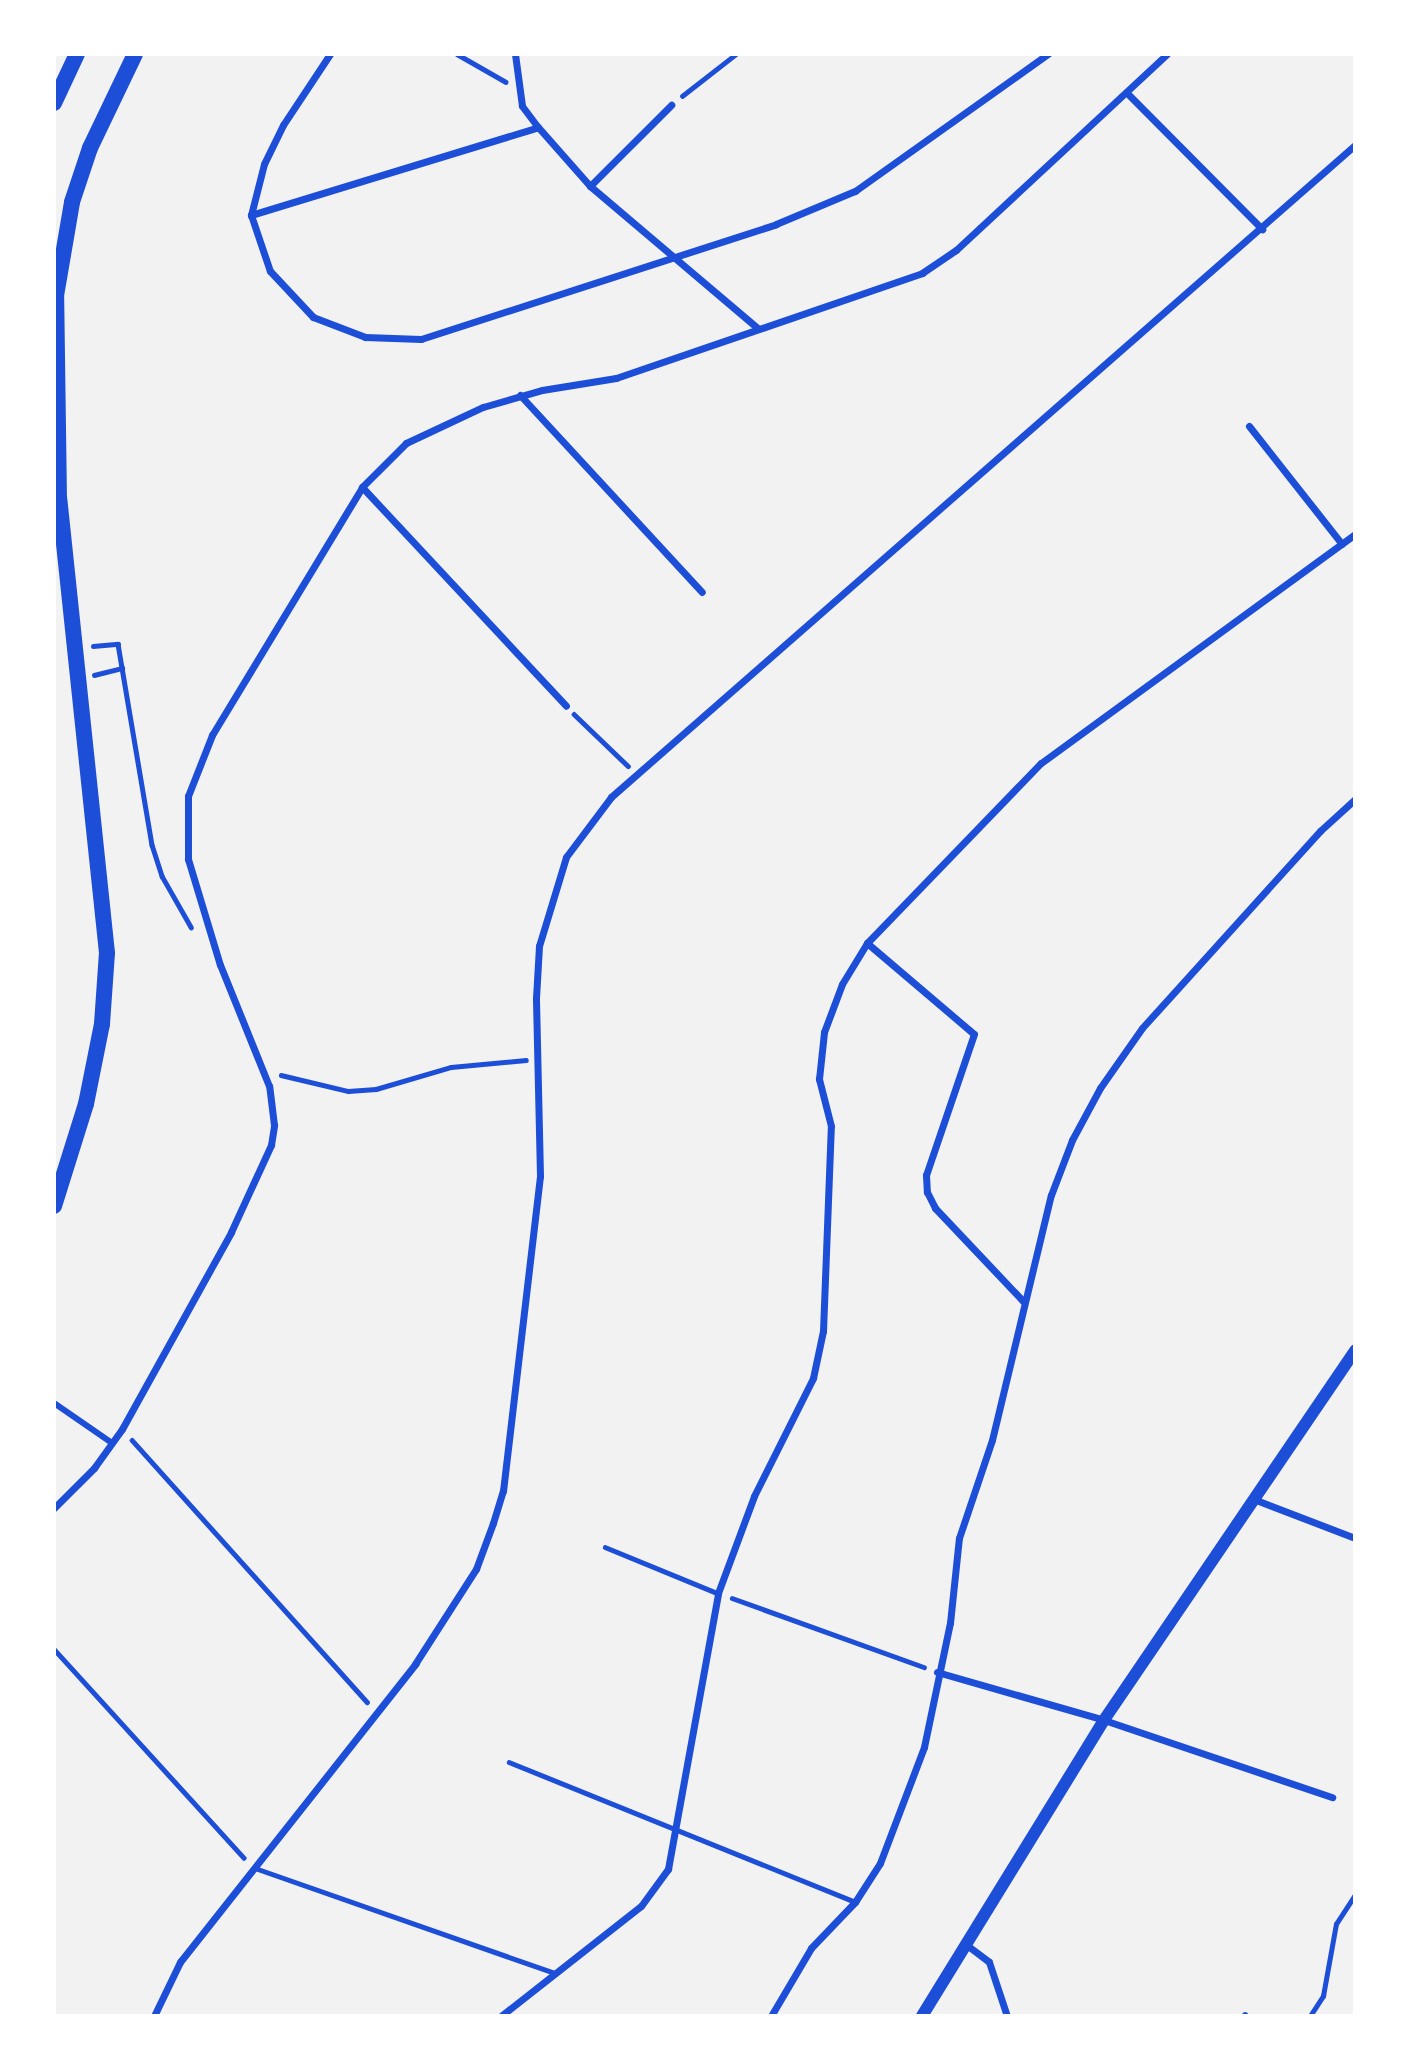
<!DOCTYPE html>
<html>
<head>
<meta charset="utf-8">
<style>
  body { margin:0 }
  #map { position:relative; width:1409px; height:2070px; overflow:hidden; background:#f2f2f2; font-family:Mulish,sans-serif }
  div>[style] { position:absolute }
  .path>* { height:4.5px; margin:-2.25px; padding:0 2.25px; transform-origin:2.25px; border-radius:2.25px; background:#1d4ed8 }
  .service>* { height:4.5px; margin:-2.25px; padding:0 2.25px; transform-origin:2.25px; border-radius:2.25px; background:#1d4ed8 }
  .pedestrian>* { height:6px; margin:-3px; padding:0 3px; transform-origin:3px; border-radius:3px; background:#1d4ed8 }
  .minor>* { height:7px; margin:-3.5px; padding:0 3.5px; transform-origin:3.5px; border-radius:3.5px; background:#1d4ed8 }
  .tertiary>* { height:12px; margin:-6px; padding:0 6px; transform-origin:6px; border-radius:6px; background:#1d4ed8 }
  .trunk>* { height:16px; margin:-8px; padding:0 8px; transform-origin:8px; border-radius:8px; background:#1d4ed8 }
  span { translate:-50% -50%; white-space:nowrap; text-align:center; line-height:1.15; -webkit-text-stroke:5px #fff; paint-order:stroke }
  .frame { position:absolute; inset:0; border:56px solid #fff; pointer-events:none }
</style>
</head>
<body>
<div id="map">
  <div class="path">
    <i style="left:457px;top:54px;width:56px;rotate:29.7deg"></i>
    <i style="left:682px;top:96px;width:68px;rotate:-37.9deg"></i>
    <i style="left:93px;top:646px;width:25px;rotate:-5deg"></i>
    <i style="left:118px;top:644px;width:204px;rotate:80.4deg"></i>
    <i style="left:152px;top:845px;width:33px;rotate:72deg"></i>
    <i style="left:162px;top:876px;width:59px;rotate:60.4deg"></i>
    <i style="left:94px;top:675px;width:29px;rotate:-14deg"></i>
    <i style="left:574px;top:714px;width:75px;rotate:43.9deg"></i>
    <i style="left:281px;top:1075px;width:69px;rotate:13.4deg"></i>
    <i style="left:348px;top:1091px;width:28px;rotate:-4deg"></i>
    <i style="left:376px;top:1089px;width:78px;rotate:-16.3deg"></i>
    <i style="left:451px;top:1067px;width:75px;rotate:-5.3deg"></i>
    <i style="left:132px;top:1440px;width:352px;rotate:48.1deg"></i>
    <i style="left:732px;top:1598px;width:204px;rotate:19.8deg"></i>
    <i style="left:54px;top:1649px;width:282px;rotate:47.7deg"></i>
    <i style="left:1310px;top:2016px;width:24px;rotate:-57deg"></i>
    <i style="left:1323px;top:1996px;width:73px;rotate:-79.8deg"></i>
    <i style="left:1336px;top:1924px;width:35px;rotate:-57deg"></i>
  </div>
  <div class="service">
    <i style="left:605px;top:1547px;width:121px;rotate:22.3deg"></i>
    <i style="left:509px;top:1762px;width:373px;rotate:22deg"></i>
    <i style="left:255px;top:1868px;width:317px;rotate:19.3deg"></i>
  </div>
  <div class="pedestrian">
    <i style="left:54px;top:1403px;width:70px;rotate:34.6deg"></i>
  </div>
  <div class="minor">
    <i style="left:330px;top:54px;width:85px;rotate:123.5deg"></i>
    <i style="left:283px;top:125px;width:43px;rotate:116deg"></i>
    <i style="left:264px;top:164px;width:53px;rotate:104.3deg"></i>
    <i style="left:251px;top:215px;width:59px;rotate:71.3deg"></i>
    <i style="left:270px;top:271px;width:63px;rotate:46.9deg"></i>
    <i style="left:313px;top:317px;width:56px;rotate:21deg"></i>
    <i style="left:365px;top:337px;width:56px;rotate:2deg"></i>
    <i style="left:421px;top:339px;width:373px;rotate:-17.9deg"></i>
    <i style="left:776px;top:224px;width:86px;rotate:-22.7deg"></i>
    <i style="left:855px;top:191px;width:237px;rotate:-35.4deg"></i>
    <i style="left:515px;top:54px;width:52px;rotate:82.3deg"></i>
    <i style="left:522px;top:106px;width:26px;rotate:53deg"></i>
    <i style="left:538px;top:127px;width:79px;rotate:48.6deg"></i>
    <i style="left:590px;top:186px;width:218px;rotate:40.3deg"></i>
    <i style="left:1127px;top:93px;width:192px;rotate:45.2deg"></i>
    <i style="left:590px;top:186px;width:115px;rotate:-45deg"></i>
    <i style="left:251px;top:215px;width:300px;rotate:-17deg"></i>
    <i style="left:520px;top:395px;width:268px;rotate:47.3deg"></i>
    <i style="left:1249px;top:426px;width:150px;rotate:51.8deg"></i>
    <i style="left:362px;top:487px;width:299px;rotate:47deg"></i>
    <i style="left:867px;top:943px;width:140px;rotate:40.4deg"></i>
    <i style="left:974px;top:1034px;width:149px;rotate:108.8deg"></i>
    <i style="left:926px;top:1175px;width:17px;rotate:87deg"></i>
    <i style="left:927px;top:1192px;width:18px;rotate:63deg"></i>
    <i style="left:935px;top:1208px;width:128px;rotate:46.6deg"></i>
    <i style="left:1256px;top:1500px;width:106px;rotate:21deg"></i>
    <i style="left:54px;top:1508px;width:57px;rotate:-45deg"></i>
    <i style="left:94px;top:1468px;width:48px;rotate:-54.3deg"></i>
    <i style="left:122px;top:1429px;width:225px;rotate:-61deg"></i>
    <i style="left:231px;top:1232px;width:96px;rotate:-65.3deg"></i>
    <i style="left:271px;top:1145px;width:20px;rotate:-81deg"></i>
    <i style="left:274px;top:1125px;width:39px;rotate:-97deg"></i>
    <i style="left:269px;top:1086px;width:131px;rotate:-112deg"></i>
    <i style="left:220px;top:965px;width:111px;rotate:-106.8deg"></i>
    <i style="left:188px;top:859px;width:63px;rotate:-90deg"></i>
    <i style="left:188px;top:796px;width:66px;rotate:-68.5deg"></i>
    <i style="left:212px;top:735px;width:290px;rotate:-58.8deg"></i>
    <i style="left:362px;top:487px;width:62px;rotate:-45deg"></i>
    <i style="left:406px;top:443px;width:85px;rotate:-25.1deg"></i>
    <i style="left:483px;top:407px;width:61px;rotate:-16.1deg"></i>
    <i style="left:542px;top:390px;width:75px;rotate:-9.2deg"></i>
    <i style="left:616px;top:378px;width:324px;rotate:-18.9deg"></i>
    <i style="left:922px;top:273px;width:41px;rotate:-34.1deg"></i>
    <i style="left:956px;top:250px;width:288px;rotate:-42.9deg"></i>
    <i style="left:937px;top:1672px;width:174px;rotate:16deg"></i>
    <i style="left:1104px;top:1720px;width:241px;rotate:18.7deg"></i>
    <i style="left:968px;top:1946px;width:26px;rotate:37deg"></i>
    <i style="left:989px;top:1962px;width:57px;rotate:71.6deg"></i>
    <i style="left:154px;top:2016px;width:60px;rotate:-64.3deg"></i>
    <i style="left:180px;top:1962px;width:380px;rotate:-51.7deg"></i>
    <i style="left:415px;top:1664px;width:113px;rotate:-57.3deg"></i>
    <i style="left:476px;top:1569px;width:49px;rotate:-69.7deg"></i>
    <i style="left:493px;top:1523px;width:34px;rotate:-73deg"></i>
    <i style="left:503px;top:1491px;width:317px;rotate:-83.3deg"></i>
    <i style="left:540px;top:1176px;width:178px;rotate:-91.3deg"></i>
    <i style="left:536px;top:998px;width:52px;rotate:-86.7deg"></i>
    <i style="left:539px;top:946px;width:93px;rotate:-73.1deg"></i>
    <i style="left:566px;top:857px;width:75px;rotate:-53.1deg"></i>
    <i style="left:611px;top:797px;width:989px;rotate:-41.23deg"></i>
    <i style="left:501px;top:2016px;width:178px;rotate:-38.2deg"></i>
    <i style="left:641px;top:1906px;width:46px;rotate:-53.9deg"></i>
    <i style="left:668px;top:1869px;width:280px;rotate:-79.7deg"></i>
    <i style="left:718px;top:1593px;width:103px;rotate:-69.6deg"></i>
    <i style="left:754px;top:1496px;width:132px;rotate:-63.4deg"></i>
    <i style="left:813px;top:1378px;width:48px;rotate:-78deg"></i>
    <i style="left:823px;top:1331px;width:205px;rotate:-87.8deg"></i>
    <i style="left:831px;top:1126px;width:49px;rotate:-104.3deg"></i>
    <i style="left:819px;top:1079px;width:47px;rotate:-83.9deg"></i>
    <i style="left:824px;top:1032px;width:51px;rotate:-69.4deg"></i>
    <i style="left:842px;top:984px;width:48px;rotate:-58.6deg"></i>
    <i style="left:867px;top:943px;width:250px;rotate:-46deg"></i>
    <i style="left:1041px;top:763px;width:389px;rotate:-36.1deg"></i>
    <i style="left:771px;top:2016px;width:79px;rotate:-59.5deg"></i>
    <i style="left:811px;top:1948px;width:64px;rotate:-46.3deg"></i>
    <i style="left:855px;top:1902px;width:46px;rotate:-57.3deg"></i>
    <i style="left:880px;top:1863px;width:124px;rotate:-69.2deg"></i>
    <i style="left:924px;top:1747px;width:127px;rotate:-78.2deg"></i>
    <i style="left:950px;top:1623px;width:85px;rotate:-84deg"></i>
    <i style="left:959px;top:1538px;width:103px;rotate:-71.4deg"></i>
    <i style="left:992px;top:1440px;width:252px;rotate:-76.5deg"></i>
    <i style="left:1051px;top:1195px;width:59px;rotate:-69.1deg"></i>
    <i style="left:1072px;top:1140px;width:59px;rotate:-61.7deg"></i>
    <i style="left:1100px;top:1088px;width:73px;rotate:-55deg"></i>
    <i style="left:1142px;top:1028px;width:266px;rotate:-47.9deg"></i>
    <i style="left:1320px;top:831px;width:47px;rotate:-42.4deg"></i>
    <i style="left:1244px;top:2016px;width:1px;rotate:-45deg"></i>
  </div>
  <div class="tertiary">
    <i style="left:922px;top:2016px;width:347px;rotate:-58.4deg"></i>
    <i style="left:1104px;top:1720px;width:447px;rotate:-55.8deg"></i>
  </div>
  <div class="trunk">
    <i style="left:54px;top:103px;width:54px;rotate:-64.9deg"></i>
    <i style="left:54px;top:1206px;width:107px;rotate:-72.6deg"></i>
    <i style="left:86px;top:1104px;width:82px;rotate:-78.7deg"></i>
    <i style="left:102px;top:1024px;width:71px;rotate:-86deg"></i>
    <i style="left:107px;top:953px;width:456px;rotate:-96deg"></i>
    <i style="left:59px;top:500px;width:204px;rotate:-90.8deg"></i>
    <i style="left:56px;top:296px;width:95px;rotate:-80.3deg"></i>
    <i style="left:72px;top:202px;width:57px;rotate:-71.6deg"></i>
    <i style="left:90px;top:148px;width:104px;rotate:-64.4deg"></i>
  </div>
  <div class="frame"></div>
</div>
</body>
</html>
